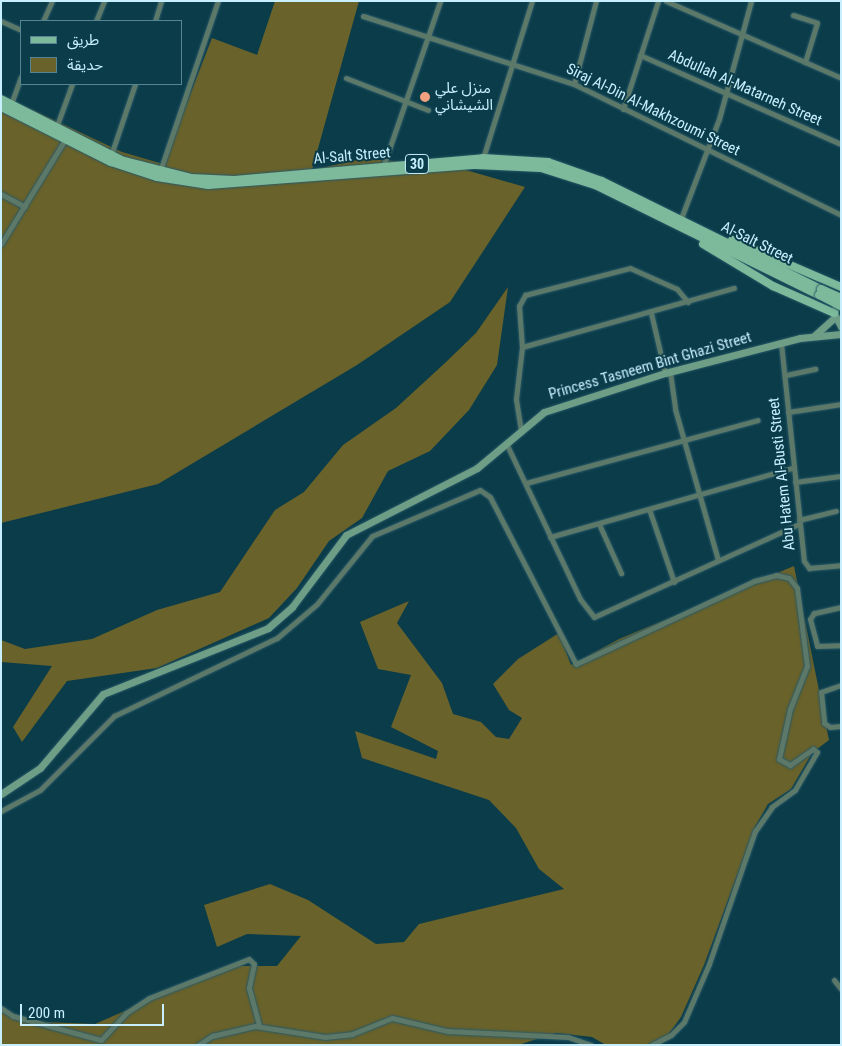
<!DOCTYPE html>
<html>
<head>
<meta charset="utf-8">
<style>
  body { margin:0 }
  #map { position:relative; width:842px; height:1046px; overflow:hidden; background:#0b3c4a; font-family:"Roboto Condensed","Noto Sans Arabic",sans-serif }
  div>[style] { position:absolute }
  .green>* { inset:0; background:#69622a }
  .roads { filter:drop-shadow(0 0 1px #295967) drop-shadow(0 0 1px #295967) }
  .minor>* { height:5px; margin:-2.5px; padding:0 2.5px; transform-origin:2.5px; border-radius:2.5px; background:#5b7869 }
  .secondary>* { height:7px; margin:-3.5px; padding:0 3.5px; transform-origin:3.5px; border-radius:3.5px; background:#6e9e86 }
  .primary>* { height:8px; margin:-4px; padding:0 4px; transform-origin:4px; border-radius:4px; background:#7cba9b }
  .bridges { filter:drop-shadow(0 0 1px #295967) drop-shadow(0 0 1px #295967) }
  .primary-bridge>* { height:8px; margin:-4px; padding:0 4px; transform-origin:4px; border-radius:4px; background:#7cba9b }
  .dots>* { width:14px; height:14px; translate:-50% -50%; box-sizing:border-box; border:2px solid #0b3c4a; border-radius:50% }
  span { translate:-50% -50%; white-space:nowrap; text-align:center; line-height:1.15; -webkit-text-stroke:4px #0b3c4a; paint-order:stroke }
  .shield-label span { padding:1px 4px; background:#0b3c4a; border:1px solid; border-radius:4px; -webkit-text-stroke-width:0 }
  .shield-label { font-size:14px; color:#c7effd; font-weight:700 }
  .poi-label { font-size:15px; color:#c7effd }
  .left { translate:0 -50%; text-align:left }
  .street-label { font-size:15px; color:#c7effd }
  .frame { position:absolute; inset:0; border:2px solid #c7effd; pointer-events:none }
  .legend { position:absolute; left:20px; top:20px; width:162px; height:65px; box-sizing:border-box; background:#0b3c4a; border:1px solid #568492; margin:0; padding:6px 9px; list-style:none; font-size:15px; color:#c7effd }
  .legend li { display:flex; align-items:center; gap:10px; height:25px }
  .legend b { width:25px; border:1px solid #568492 }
  .scale { position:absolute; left:20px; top:1004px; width:144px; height:22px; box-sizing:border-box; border:2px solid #c7effd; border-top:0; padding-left:6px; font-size:15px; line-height:18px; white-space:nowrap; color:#c7effd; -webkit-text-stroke:4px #0b3c4a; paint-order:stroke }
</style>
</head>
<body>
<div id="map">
  <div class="green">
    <i style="clip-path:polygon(275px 1px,359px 1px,312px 170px,362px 159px,445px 164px,525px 187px,450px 302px,357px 365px,158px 484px,1px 523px,1px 95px,122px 152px,163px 164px,212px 38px,257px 55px)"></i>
    <i style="clip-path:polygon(508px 287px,497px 365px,469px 410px,430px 451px,388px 471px,362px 518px,329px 541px,297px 588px,269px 618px,157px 668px,67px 681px,22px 742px,13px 727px,52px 666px,1px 662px,1px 640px,25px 649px,92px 639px,157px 610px,220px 592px,275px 510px,304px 492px,343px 445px,396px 408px,445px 363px,476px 333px)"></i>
    <i style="clip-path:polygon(794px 566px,829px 740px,812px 753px,791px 789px,768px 804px,755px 827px,704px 965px,681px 1017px,668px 1035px,647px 1045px,606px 1045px,592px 1037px,556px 1033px,518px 1045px,1px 1045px,1px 1011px,45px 1022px,95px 1024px,227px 966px,277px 966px,301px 936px,247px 934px,217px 947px,204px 905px,270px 884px,308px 900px,376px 944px,404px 942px,419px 924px,564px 889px,539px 869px,516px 828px,489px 800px,362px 758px,355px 731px,436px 759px,438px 751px,391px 727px,411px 675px,378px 669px,360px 622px,409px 601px,397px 623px,442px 683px,453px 714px,481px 722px,496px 737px,509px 739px,522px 718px,509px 710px,493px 684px,518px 659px,559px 633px,571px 665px,619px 639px)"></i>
  </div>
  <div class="roads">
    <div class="minor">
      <i style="left:666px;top:1px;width:191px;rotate:23.7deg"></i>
      <i style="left:793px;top:15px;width:25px;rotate:18deg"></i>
      <i style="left:817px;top:23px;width:41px;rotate:107.1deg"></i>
      <i style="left:363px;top:16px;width:222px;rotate:17.9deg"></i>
      <i style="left:574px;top:84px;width:297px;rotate:26.1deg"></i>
      <i style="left:1px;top:21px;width:22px;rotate:24deg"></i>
      <i style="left:43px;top:21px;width:22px;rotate:-66deg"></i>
      <i style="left:96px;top:21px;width:22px;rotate:-68deg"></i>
      <i style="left:155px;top:21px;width:21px;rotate:-73deg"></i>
      <i style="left:640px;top:55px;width:220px;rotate:23.9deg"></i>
      <i style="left:346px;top:78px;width:88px;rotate:21.3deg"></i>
      <i style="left:574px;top:84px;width:86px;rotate:-75.2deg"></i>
      <i style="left:11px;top:104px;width:29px;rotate:-70deg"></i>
      <i style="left:623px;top:109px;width:114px;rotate:-72deg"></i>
      <i style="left:56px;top:128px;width:47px;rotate:-70deg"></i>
      <i style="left:111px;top:155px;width:75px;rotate:-71.3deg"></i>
      <i style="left:483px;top:158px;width:164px;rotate:-72.7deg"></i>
      <i style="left:383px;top:167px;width:176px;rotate:-71deg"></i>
      <i style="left:160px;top:171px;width:180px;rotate:-71.2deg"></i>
      <i style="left:1px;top:194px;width:27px;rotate:28deg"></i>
      <i style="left:680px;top:221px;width:109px;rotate:-69.1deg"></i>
      <i style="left:719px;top:119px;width:122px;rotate:-74.8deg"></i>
      <i style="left:1px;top:244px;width:121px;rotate:-58.5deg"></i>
      <i style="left:651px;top:313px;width:62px;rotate:76.9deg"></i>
      <i style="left:781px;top:343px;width:219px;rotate:84deg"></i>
      <i style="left:804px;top:561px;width:9px;rotate:54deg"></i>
      <i style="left:809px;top:568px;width:32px;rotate:-5deg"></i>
      <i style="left:522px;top:347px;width:220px;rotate:-15.6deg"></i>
      <i style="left:670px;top:372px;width:37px;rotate:82deg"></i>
      <i style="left:675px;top:409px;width:157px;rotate:74.1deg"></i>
      <i style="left:786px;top:375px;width:30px;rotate:-12deg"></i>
      <i style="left:788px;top:412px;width:54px;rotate:-8.6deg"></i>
      <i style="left:521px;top:431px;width:32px;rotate:-99deg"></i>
      <i style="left:516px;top:399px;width:52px;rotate:-83.4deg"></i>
      <i style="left:522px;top:347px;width:41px;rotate:-94.2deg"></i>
      <i style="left:519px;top:306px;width:13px;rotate:-61deg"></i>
      <i style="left:525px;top:295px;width:108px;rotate:-14.4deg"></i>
      <i style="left:630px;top:268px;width:51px;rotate:24.1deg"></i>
      <i style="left:677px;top:289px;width:17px;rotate:50deg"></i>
      <i style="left:506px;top:443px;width:173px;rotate:64.6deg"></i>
      <i style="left:580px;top:599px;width:23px;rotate:52deg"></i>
      <i style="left:594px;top:617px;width:225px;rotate:-24.4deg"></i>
      <i style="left:795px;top:482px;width:46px;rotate:-7.4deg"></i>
      <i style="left:526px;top:483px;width:240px;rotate:-15.2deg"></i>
      <i style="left:649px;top:509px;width:77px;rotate:71.1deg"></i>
      <i style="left:799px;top:520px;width:38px;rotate:-14deg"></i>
      <i style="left:599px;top:524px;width:54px;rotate:65.8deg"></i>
      <i style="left:550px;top:537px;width:253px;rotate:-15.9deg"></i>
      <i style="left:841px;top:607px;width:28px;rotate:167deg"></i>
      <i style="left:814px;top:613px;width:7px;rotate:124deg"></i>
      <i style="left:810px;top:619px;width:28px;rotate:75deg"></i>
      <i style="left:817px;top:646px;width:24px;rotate:-2deg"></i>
      <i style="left:841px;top:685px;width:21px;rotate:161deg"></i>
      <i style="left:821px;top:692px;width:31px;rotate:84deg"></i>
      <i style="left:824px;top:723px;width:7px;rotate:34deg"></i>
      <i style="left:830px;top:727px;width:11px;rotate:-5deg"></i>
      <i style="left:1px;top:811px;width:44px;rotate:-28.3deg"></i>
      <i style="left:40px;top:790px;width:105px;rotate:-45deg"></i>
      <i style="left:114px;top:716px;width:181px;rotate:-25.6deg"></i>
      <i style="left:277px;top:638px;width:52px;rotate:-40.4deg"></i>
      <i style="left:317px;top:604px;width:87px;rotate:-51deg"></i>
      <i style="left:372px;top:536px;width:117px;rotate:-23.1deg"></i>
      <i style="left:480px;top:490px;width:12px;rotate:35deg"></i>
      <i style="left:490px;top:497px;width:188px;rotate:62.8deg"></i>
      <i style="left:576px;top:664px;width:196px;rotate:-25deg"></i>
      <i style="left:754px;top:581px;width:23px;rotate:-15deg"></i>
      <i style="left:776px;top:575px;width:13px;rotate:13deg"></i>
      <i style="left:789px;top:578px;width:13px;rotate:51deg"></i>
      <i style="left:797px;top:588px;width:79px;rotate:82.7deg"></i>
      <i style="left:807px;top:666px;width:46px;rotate:111.6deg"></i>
      <i style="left:790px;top:709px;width:51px;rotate:102.4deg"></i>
      <i style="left:779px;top:759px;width:13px;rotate:29deg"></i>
      <i style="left:790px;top:765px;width:28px;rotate:-35deg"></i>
      <i style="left:813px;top:749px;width:5px;rotate:37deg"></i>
      <i style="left:817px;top:752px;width:44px;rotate:120.1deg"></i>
      <i style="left:795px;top:790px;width:29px;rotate:144deg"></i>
      <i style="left:772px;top:807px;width:29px;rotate:125deg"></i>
      <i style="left:755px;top:831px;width:141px;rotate:109.1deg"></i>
      <i style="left:709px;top:964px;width:63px;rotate:113.3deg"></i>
      <i style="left:684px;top:1022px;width:18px;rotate:135deg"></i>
      <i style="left:671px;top:1035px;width:22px;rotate:153deg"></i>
      <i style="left:834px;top:980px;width:11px;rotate:52deg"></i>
      <i style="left:1px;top:1008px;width:14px;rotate:34deg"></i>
      <i style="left:13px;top:1016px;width:91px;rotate:15.3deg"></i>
      <i style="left:101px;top:1040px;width:37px;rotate:-47deg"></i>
      <i style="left:126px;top:1013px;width:27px;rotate:-33deg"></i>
      <i style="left:149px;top:998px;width:107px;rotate:-21.3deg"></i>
      <i style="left:249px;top:959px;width:7px;rotate:45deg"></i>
      <i style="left:254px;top:964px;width:25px;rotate:102deg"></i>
      <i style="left:249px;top:988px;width:39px;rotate:75deg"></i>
      <i style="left:198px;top:1045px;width:17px;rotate:-33deg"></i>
      <i style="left:212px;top:1036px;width:44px;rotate:-13.1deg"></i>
      <i style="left:255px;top:1026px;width:71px;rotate:8.9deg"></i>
      <i style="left:325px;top:1037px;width:27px;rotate:-6deg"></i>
      <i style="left:352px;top:1034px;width:43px;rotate:-21.8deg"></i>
      <i style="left:392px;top:1018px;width:57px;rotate:13.3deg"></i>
      <i style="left:447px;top:1031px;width:121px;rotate:2.8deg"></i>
      <i style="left:568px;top:1037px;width:24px;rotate:19deg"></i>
    </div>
    <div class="secondary">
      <i style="left:838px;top:298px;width:16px;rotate:105deg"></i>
      <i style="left:834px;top:313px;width:16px;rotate:63deg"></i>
      <i style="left:815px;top:335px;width:27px;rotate:-42deg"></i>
      <i style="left:1px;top:794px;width:47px;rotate:-33.7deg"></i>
      <i style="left:40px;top:768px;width:97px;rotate:-49.6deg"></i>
      <i style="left:103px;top:694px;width:178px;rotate:-21.8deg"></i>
      <i style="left:268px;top:628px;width:32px;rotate:-41deg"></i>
      <i style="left:292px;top:607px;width:90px;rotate:-53.1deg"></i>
      <i style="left:346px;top:535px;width:147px;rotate:-27.1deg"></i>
      <i style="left:477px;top:468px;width:87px;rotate:-39.9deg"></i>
      <i style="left:544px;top:412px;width:127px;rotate:-17.9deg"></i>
      <i style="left:665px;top:373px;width:139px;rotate:-14.5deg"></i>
      <i style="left:800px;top:338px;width:41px;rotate:-5.6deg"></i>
    </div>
    <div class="primary">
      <i style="left:1px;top:99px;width:138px;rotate:26.8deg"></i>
      <i style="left:124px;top:161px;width:69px;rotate:14.2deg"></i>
      <i style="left:191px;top:178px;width:43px;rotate:2.7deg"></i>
      <i style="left:234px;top:180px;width:250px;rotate:-5deg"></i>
      <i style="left:483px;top:158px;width:65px;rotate:3.5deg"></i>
      <i style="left:548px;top:162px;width:57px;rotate:19.4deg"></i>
      <i style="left:602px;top:181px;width:244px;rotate:26.3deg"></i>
      <i style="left:1px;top:107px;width:123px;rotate:26.6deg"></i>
      <i style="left:111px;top:162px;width:48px;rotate:18.1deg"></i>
      <i style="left:157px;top:177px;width:52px;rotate:8.9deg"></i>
      <i style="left:208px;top:185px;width:269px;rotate:-4.3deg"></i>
      <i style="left:476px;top:165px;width:65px;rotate:2.6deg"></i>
      <i style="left:541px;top:168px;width:57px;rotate:17.5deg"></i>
      <i style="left:595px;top:185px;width:250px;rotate:26.2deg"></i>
      <i style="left:732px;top:240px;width:119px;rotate:23.3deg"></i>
      <i style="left:703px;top:244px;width:82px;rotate:31deg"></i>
      <i style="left:773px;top:286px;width:67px;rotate:23.9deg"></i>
    </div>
  </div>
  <div class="bridges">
    <div class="primary-bridge">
      <i style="left:821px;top:289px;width:22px;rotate:24deg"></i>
      <i style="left:819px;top:295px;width:25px;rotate:27deg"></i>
    </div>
  </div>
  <div class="dots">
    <i style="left:425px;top:97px;background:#f2a080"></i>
  </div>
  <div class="shield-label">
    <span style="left:417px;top:164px">30</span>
  </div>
  <div class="poi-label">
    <span class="left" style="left:435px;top:97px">منزل علي<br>الشيشاني</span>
  </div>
  <div class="street-label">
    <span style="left:745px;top:88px;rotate:24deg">Abdullah Al-Matarneh Street</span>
    <span style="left:653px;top:110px;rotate:26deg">Siraj Al-Din Al-Makhzoumi Street</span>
    <span style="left:352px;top:156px;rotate:-5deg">Al-Salt Street</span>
    <span style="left:757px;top:243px;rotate:26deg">Al-Salt Street</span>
    <span style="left:650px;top:366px;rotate:-16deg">Princess Tasneem Bint Ghazi Street</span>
    <span style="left:782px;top:474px;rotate:-96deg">Abu Hatem Al-Busti Street</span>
  </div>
  <div class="frame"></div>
  <ul class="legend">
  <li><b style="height:6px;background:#7cba9b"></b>طريق</li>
  <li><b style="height:14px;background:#69622a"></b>حديقة</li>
  </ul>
  <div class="scale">200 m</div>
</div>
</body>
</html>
